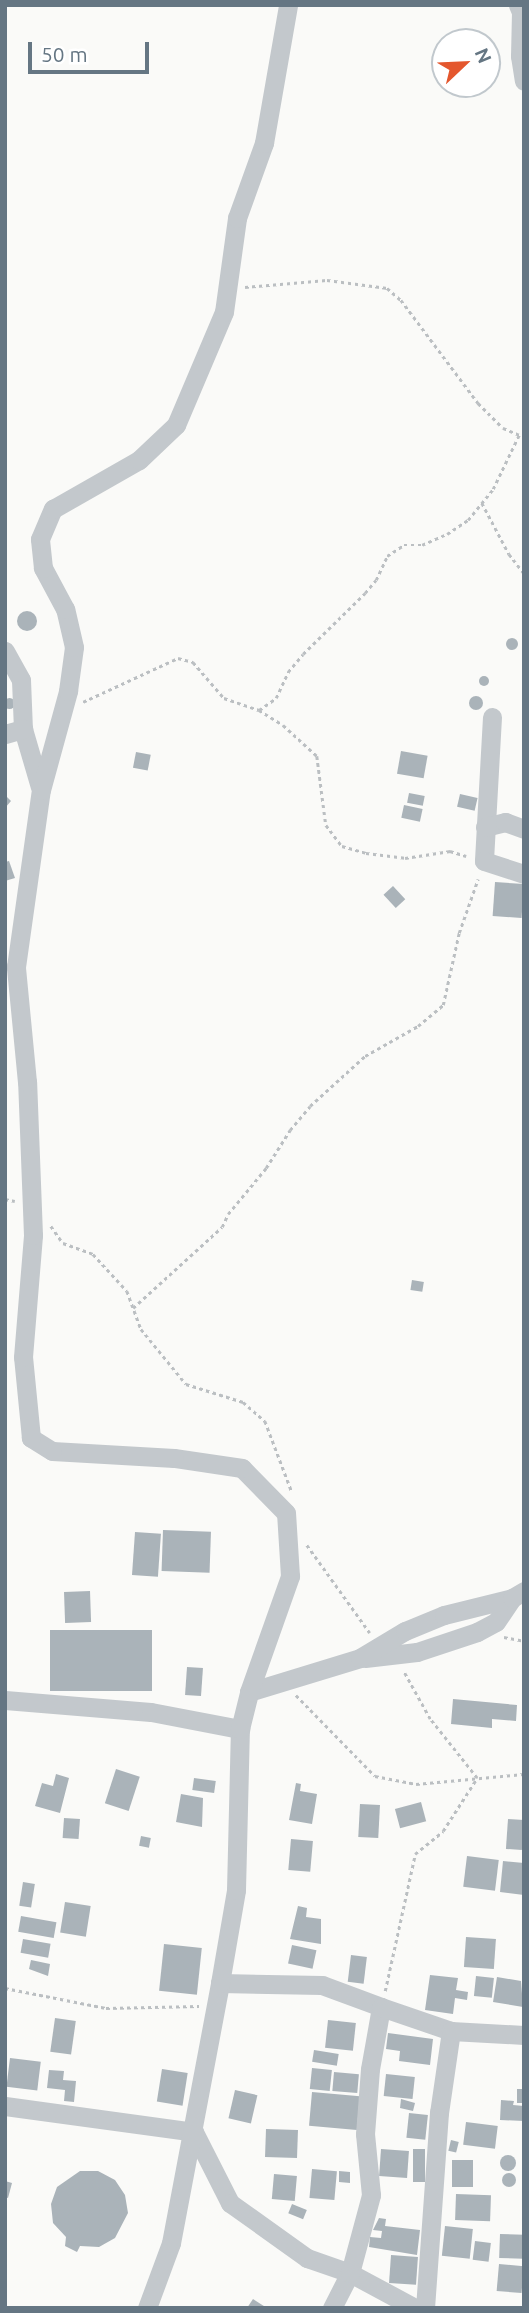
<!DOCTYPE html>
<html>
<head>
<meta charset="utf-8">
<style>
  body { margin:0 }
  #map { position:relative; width:529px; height:2313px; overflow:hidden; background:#fafaf8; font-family:Ubuntu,sans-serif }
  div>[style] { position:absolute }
  .building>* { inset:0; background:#aab3b9; transform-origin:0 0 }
  .round { border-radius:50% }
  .path>* { height:2.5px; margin-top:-1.25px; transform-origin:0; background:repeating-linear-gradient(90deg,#bbbfc2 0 3.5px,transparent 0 7px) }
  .minor>* { height:19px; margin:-9.5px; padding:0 9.5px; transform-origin:9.5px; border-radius:9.5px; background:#c3c8cc }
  span { translate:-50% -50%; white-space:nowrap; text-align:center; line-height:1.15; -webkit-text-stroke:7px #fff; paint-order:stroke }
  .frame { position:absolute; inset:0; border:7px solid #657683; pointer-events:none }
  .north { position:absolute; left:431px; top:28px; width:70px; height:70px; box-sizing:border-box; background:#fff; border:2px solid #c1c8cd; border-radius:50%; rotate:67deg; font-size:19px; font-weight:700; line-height:28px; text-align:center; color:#657683 }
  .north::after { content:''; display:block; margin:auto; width:24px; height:32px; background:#e4572e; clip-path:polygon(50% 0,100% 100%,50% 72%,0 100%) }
  .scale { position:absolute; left:28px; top:42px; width:121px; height:32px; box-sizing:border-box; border:4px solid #657683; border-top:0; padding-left:9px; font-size:21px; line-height:24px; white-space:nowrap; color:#657683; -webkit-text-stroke:5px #fff; paint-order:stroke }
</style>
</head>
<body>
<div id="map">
  <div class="building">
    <i class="round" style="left:17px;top:611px;width:20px;height:20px"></i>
    <i class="round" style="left:506px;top:638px;width:12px;height:12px"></i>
    <i class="round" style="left:479px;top:676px;width:10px;height:10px"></i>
    <i class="round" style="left:469px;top:696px;width:14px;height:14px"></i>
    <i class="round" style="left:3.5px;top:697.5px;width:11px;height:11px"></i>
    <i style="left:401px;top:751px;width:27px;height:23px;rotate:10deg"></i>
    <i style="left:136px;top:752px;width:15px;height:16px;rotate:11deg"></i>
    <i style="left:409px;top:793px;width:16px;height:10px;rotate:11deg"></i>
    <i style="left:460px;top:794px;width:18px;height:13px;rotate:13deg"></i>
    <i style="clip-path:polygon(5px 795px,11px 801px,5px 808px)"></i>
    <i style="left:404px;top:805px;width:19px;height:13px;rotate:12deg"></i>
    <i style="clip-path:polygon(9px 861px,15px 878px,5px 881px,5px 862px)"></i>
    <i style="left:495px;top:882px;width:29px;height:34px;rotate:4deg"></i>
    <i style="left:393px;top:886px;width:18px;height:13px;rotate:47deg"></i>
    <i style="left:412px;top:1280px;width:12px;height:10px;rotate:9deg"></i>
    <i style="left:163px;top:1530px;width:48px;height:41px;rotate:2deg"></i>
    <i style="left:135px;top:1532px;width:26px;height:43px;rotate:4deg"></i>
    <i style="left:90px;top:1591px;width:31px;height:26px;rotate:88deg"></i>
    <i style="left:152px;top:1630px;width:61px;height:102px;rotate:90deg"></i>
    <i style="left:187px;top:1667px;width:16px;height:28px;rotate:4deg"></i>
    <i style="clip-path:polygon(453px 1699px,517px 1705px,516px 1721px,492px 1719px,492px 1728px,451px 1724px)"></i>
    <i style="left:116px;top:1769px;width:25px;height:36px;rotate:18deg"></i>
    <i style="clip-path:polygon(56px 1774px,69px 1778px,60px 1813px,35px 1806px,42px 1783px,53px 1786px)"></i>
    <i style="left:194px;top:1778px;width:22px;height:12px;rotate:8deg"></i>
    <i style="clip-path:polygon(296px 1783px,301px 1784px,300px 1791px,317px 1794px,312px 1824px,289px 1820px)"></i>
    <i style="clip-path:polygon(181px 1794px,203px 1798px,202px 1827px,176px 1822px)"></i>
    <i style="left:421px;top:1802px;width:20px;height:27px;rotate:75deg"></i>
    <i style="left:360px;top:1804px;width:20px;height:33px;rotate:3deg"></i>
    <i style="left:64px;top:1818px;width:16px;height:20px;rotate:4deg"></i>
    <i style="left:508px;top:1819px;width:16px;height:30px;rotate:4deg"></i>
    <i style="left:141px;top:1836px;width:10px;height:10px;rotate:11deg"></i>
    <i style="left:291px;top:1839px;width:22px;height:31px;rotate:5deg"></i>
    <i style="left:467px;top:1856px;width:32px;height:31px;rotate:7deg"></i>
    <i style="clip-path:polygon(503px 1861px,524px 1863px,524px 1895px,500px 1892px)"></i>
    <i style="left:23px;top:1882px;width:12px;height:24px;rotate:9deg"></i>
    <i style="left:65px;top:1902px;width:26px;height:31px;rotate:9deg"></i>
    <i style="clip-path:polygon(298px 1906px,307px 1908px,306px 1917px,321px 1919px,321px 1944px,290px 1939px)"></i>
    <i style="left:21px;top:1916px;width:36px;height:16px;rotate:10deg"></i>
    <i style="left:466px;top:1937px;width:30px;height:30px;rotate:4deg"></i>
    <i style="left:23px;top:1939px;width:28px;height:14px;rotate:10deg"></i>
    <i style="left:164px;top:1944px;width:38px;height:47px;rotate:6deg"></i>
    <i style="left:292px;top:1945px;width:25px;height:19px;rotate:12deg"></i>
    <i style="left:351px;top:1955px;width:16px;height:27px;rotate:7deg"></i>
    <i style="clip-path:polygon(31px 1960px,50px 1964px,48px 1976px,29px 1969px)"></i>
    <i style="clip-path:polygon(430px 1975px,458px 1978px,456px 1990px,468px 1992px,467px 2000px,455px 1998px,453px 2014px,425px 2010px)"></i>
    <i style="left:476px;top:1976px;width:18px;height:20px;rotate:6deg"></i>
    <i style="clip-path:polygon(497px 1977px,521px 1981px,523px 2007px,493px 2002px)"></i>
    <i style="left:55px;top:2018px;width:21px;height:34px;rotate:8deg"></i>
    <i style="left:328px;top:2020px;width:28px;height:28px;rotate:6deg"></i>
    <i style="clip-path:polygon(388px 2033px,433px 2039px,430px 2065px,399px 2061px,400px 2051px,386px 2049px)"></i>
    <i style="left:314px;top:2050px;width:25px;height:12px;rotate:9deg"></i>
    <i style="left:10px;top:2058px;width:31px;height:29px;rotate:7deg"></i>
    <i style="left:312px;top:2068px;width:20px;height:21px;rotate:6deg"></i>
    <i style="left:162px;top:2069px;width:26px;height:33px;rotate:9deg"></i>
    <i style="clip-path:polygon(49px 2070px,64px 2071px,63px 2080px,76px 2081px,74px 2102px,64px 2101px,65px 2090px,47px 2088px)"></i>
    <i style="left:334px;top:2072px;width:25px;height:19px;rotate:5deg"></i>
    <i style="left:386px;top:2074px;width:29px;height:22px;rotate:6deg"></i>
    <i style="left:517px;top:2089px;width:7px;height:14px"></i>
    <i style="left:235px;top:2090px;width:23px;height:29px;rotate:13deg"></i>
    <i style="left:312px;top:2092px;width:48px;height:34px;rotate:5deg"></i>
    <i style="clip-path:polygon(401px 2099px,415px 2103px,413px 2111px,400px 2108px)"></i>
    <i style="clip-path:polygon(501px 2100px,514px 2101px,513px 2105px,524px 2106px,524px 2121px,500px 2120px)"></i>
    <i style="left:409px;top:2113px;width:19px;height:25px;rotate:6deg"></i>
    <i style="left:466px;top:2122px;width:32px;height:23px;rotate:7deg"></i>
    <i style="left:266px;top:2129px;width:32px;height:28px;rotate:2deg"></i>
    <i style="left:451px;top:2140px;width:8px;height:11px;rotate:14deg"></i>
    <i style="left:381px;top:2149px;width:28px;height:27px;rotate:4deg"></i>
    <i style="left:413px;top:2149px;width:12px;height:33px"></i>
    <i class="round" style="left:500px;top:2155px;width:16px;height:16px"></i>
    <i style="left:452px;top:2160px;width:21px;height:27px"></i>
    <i style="left:312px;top:2169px;width:25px;height:29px;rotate:5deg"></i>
    <i style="clip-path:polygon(80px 2171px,98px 2171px,115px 2180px,125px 2195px,128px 2213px,115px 2238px,99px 2247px,80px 2246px,77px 2252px,65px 2246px,66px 2237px,53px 2223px,51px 2204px,57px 2187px)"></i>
    <i style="clip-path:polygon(339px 2171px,350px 2172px,350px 2183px,339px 2182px)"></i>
    <i class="round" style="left:502px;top:2173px;width:14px;height:14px"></i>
    <i style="left:274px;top:2174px;width:23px;height:25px;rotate:5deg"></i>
    <i style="clip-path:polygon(5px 2181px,12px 2183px,8px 2198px,5px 2197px)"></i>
    <i style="left:456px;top:2194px;width:35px;height:26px;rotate:2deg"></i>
    <i style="left:292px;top:2204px;width:16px;height:10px;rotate:22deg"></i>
    <i style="clip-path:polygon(379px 2218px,386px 2219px,385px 2226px,420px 2230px,417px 2255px,369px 2247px,370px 2237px,381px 2238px,382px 2231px,373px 2230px)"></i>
    <i style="left:445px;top:2226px;width:28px;height:30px;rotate:6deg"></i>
    <i style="left:500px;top:2234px;width:24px;height:24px;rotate:2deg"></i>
    <i style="left:475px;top:2241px;width:16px;height:19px;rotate:7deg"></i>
    <i style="left:391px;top:2255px;width:27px;height:28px;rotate:4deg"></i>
    <i style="left:499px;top:2264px;width:25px;height:27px;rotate:5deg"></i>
    <i style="clip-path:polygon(253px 2299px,267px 2308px,247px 2308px)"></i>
  </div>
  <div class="path">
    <i style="left:245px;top:287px;width:82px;rotate:-4.9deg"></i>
    <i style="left:327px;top:280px;width:61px;rotate:7.6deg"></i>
    <i style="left:387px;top:288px;width:18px;rotate:41deg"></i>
    <i style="left:401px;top:300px;width:129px;rotate:53.2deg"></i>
    <i style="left:478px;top:403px;width:35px;rotate:45deg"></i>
    <i style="left:503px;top:428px;width:23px;rotate:23deg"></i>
    <i style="left:482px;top:503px;width:58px;rotate:62.1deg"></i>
    <i style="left:509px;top:554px;width:24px;rotate:52deg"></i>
    <i style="left:83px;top:702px;width:105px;rotate:-24.9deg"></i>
    <i style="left:178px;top:658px;width:16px;rotate:15deg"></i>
    <i style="left:193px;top:662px;width:48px;rotate:49.3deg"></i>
    <i style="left:224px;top:698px;width:37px;rotate:19deg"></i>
    <i style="left:259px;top:710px;width:28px;rotate:32deg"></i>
    <i style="left:283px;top:725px;width:46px;rotate:42.4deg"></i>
    <i style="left:317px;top:756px;width:70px;rotate:82.6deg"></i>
    <i style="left:326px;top:825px;width:26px;rotate:53deg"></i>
    <i style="left:342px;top:846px;width:25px;rotate:16deg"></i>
    <i style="left:366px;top:853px;width:39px;rotate:7deg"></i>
    <i style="left:405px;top:858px;width:46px;rotate:-8.8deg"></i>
    <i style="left:450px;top:851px;width:17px;rotate:17deg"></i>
    <i style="left:259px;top:710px;width:21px;rotate:-35deg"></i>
    <i style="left:276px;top:698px;width:29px;rotate:-65deg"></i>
    <i style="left:288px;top:672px;width:23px;rotate:-50deg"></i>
    <i style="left:303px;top:654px;width:87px;rotate:-44.5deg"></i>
    <i style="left:365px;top:593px;width:17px;rotate:-50deg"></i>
    <i style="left:376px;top:580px;width:26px;rotate:-65deg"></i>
    <i style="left:387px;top:556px;width:20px;rotate:-33deg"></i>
    <i style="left:404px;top:545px;width:18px"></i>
    <i style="left:422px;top:545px;width:27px;rotate:-24deg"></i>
    <i style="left:447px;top:534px;width:25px;rotate:-34deg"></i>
    <i style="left:468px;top:520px;width:40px;rotate:-51deg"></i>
    <i style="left:493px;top:489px;width:60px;rotate:-64.3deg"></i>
    <i style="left:5px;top:1199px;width:10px;rotate:11deg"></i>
    <i style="left:51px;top:1226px;width:21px;rotate:55deg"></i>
    <i style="left:63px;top:1243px;width:32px;rotate:20deg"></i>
    <i style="left:93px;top:1254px;width:50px;rotate:47.4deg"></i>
    <i style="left:127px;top:1291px;width:40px;rotate:69.8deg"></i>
    <i style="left:141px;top:1329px;width:71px;rotate:50.7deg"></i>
    <i style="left:186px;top:1384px;width:60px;rotate:17.5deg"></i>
    <i style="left:243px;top:1402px;width:29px;rotate:41deg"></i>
    <i style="left:265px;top:1421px;width:76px;rotate:69.2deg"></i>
    <i style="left:133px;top:1308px;width:120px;rotate:-42.3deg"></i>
    <i style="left:222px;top:1227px;width:14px;rotate:-65deg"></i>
    <i style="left:228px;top:1214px;width:60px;rotate:-50.4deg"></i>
    <i style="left:266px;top:1168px;width:45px;rotate:-57.7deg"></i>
    <i style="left:290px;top:1130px;width:31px;rotate:-50deg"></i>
    <i style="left:310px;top:1106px;width:74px;rotate:-42.3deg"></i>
    <i style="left:365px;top:1056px;width:61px;rotate:-29.5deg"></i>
    <i style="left:418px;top:1026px;width:33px;rotate:-40deg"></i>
    <i style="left:443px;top:1005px;width:74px;rotate:-77.5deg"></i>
    <i style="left:459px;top:933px;width:57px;rotate:-70.6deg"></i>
    <i style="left:307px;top:1545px;width:108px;rotate:54.4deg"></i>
    <i style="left:504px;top:1637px;width:20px;rotate:11deg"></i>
    <i style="left:296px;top:1695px;width:113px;rotate:45.7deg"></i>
    <i style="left:375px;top:1776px;width:42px;rotate:11deg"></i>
    <i style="left:416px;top:1784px;width:108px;rotate:-5.3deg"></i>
    <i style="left:5px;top:1988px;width:103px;rotate:11.2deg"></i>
    <i style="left:106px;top:2008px;width:93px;rotate:-1.2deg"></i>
    <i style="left:385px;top:1991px;width:140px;rotate:-77.6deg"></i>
    <i style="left:415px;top:1854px;width:36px;rotate:-39deg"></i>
    <i style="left:443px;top:1831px;width:63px;rotate:-57.3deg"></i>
    <i style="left:477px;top:1778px;width:75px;rotate:-128.5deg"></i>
    <i style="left:430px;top:1719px;width:54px;rotate:-119deg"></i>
  </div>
  <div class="minor">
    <i style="left:518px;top:5px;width:8px;rotate:67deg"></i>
    <i style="left:521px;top:12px;width:44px;rotate:91.3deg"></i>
    <i style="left:520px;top:56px;width:25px;rotate:81deg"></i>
    <i style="left:5px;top:651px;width:33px;rotate:61deg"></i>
    <i style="left:21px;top:680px;width:49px;rotate:87.7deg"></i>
    <i style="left:23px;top:729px;width:60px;rotate:73.7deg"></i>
    <i style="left:492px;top:717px;width:144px;rotate:93.2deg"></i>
    <i style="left:484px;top:861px;width:42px;rotate:18deg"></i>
    <i style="left:5px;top:734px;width:19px;rotate:-16deg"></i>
    <i style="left:485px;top:827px;width:21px;rotate:-14deg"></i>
    <i style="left:505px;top:822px;width:20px;rotate:20deg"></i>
    <i style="left:365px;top:1658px;width:52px;rotate:-6.6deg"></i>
    <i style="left:417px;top:1652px;width:63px;rotate:-18.4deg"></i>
    <i style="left:477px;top:1632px;width:21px;rotate:-28deg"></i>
    <i style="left:496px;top:1622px;width:29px;rotate:-56deg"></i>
    <i style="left:249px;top:1692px;width:116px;rotate:-17deg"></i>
    <i style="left:360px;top:1658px;width:52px;rotate:-31deg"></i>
    <i style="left:405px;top:1631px;width:42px;rotate:-22.3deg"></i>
    <i style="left:444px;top:1615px;width:70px;rotate:-14deg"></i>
    <i style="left:512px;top:1598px;width:14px;rotate:-30deg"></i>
    <i style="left:5px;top:1700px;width:146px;rotate:4.7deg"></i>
    <i style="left:151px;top:1712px;width:91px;rotate:10.8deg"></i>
    <i style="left:220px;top:1983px;width:102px;rotate:1.1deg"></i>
    <i style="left:322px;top:1985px;width:63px;rotate:20.4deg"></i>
    <i style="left:5px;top:2106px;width:191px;rotate:7.8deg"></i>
    <i style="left:194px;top:2132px;width:80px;rotate:63.1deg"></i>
    <i style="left:230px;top:2203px;width:95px;rotate:35.5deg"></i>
    <i style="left:307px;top:2258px;width:46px;rotate:19.2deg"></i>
    <i style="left:350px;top:2273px;width:74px;rotate:28.3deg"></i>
    <i style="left:147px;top:2308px;width:69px;rotate:-69.7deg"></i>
    <i style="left:171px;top:2243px;width:265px;rotate:-79.3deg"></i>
    <i style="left:220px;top:1983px;width:94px;rotate:-80.2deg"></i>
    <i style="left:236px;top:1890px;width:161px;rotate:-88.6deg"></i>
    <i style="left:240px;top:1729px;width:38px;rotate:-76deg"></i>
    <i style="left:249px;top:1692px;width:123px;rotate:-70.5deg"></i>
    <i style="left:290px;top:1576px;width:63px;rotate:-93.6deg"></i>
    <i style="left:286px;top:1513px;width:63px;rotate:-134.4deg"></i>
    <i style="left:242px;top:1468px;width:69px;rotate:-171.6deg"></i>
    <i style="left:174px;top:1458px;width:122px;rotate:-176.7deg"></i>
    <i style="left:52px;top:1451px;width:25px;rotate:-148deg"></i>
    <i style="left:31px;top:1438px;width:81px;rotate:-95.6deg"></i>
    <i style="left:23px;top:1357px;width:122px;rotate:-85.3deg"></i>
    <i style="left:33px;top:1235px;width:153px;rotate:-92.2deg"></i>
    <i style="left:27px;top:1082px;width:116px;rotate:-95.5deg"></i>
    <i style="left:16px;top:967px;width:179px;rotate:-82deg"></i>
    <i style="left:41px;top:790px;width:103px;rotate:-74.7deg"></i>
    <i style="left:68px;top:691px;width:44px;rotate:-82.2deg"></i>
    <i style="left:74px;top:647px;width:39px;rotate:-103deg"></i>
    <i style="left:65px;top:609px;width:47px;rotate:-118.2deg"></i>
    <i style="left:43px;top:568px;width:29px;rotate:-96deg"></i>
    <i style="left:40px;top:539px;width:33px;rotate:-67deg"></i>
    <i style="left:53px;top:509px;width:99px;rotate:-29.7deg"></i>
    <i style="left:139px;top:460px;width:51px;rotate:-43.4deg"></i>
    <i style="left:176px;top:425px;width:123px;rotate:-67deg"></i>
    <i style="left:224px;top:312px;width:95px;rotate:-82.1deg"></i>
    <i style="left:237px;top:218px;width:80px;rotate:-70.2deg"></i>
    <i style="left:264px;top:143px;width:140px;rotate:-80.1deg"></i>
    <i style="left:332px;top:2308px;width:39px;rotate:-63deg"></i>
    <i style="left:350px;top:2273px;width:81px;rotate:-74.9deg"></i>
    <i style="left:371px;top:2195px;width:61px;rotate:-95.6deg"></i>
    <i style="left:365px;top:2134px;width:65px;rotate:-85.6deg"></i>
    <i style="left:370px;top:2069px;width:63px;rotate:-79.9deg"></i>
    <i style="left:381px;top:2007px;width:74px;rotate:18.9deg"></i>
    <i style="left:425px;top:2308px;width:196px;rotate:-85.9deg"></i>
    <i style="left:439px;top:2113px;width:83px;rotate:-81.7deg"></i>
    <i style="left:451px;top:2031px;width:73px;rotate:3.1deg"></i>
  </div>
  <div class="frame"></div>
  <div class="north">N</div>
  <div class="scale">50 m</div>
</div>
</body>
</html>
